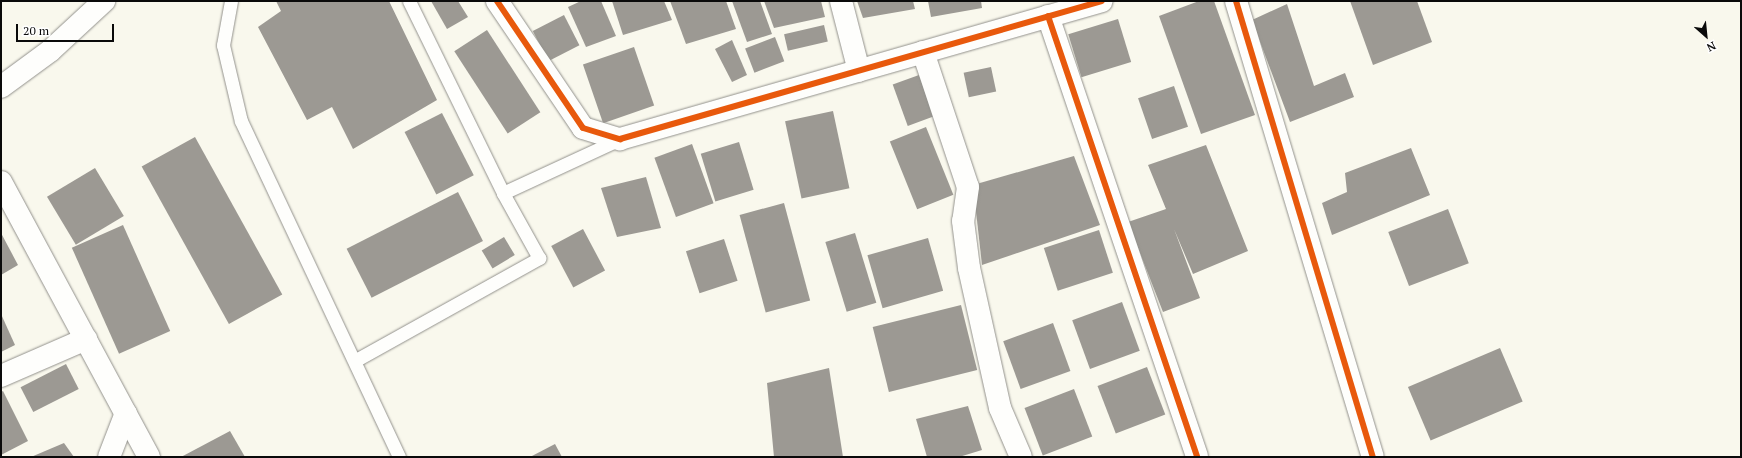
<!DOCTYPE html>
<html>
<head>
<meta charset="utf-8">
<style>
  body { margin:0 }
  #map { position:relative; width:1742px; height:458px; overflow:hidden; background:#f9f8ed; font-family:"PT Serif",serif }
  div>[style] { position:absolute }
  .building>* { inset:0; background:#9c9993; transform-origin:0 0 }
  .roads { filter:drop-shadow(0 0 1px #92918c) drop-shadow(0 0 1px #92918c) }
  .service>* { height:13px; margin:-6.5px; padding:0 6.5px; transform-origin:6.5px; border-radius:6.5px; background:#fefefc }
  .minor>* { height:22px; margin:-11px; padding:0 11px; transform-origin:11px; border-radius:11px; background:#fefefc }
  .cycleway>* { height:6px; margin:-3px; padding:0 3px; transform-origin:3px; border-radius:3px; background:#e8590c }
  span { translate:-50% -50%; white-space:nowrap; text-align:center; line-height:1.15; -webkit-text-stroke:4px #fff; paint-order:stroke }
  .frame { position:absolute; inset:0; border:2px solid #0a0a0a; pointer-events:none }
  .north { position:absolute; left:1686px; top:16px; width:40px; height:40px; -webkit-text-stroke:3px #fff; paint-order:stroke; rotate:153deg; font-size:11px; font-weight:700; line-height:16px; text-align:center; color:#0a0a0a }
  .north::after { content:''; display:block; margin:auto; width:14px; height:18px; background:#0a0a0a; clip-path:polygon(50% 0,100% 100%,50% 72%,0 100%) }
  .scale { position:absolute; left:16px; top:24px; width:98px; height:18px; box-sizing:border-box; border:2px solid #0a0a0a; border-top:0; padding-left:5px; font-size:12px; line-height:14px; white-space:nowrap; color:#0a0a0a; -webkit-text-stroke:3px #fff; paint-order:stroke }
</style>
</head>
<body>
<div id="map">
  <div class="building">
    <i style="clip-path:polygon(276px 1px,389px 1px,437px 100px,353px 149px,332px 107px,307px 120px,258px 27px,281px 11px)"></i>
    <i style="clip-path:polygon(431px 1px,458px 1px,468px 17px,447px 29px)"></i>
    <i style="clip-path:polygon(581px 1px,601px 1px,616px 36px,586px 47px,568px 7px)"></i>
    <i style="clip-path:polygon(612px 1px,664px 1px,672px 20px,623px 35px)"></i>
    <i style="clip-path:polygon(670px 1px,726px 1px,736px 29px,686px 44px)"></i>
    <i style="clip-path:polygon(732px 1px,760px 1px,772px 34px,747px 42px)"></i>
    <i style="clip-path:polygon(764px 1px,821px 1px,825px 17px,774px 28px)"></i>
    <i style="clip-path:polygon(857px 1px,913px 1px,915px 9px,863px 18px)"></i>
    <i style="clip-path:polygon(928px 1px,981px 1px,982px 8px,931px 17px)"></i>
    <i style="clip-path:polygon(1199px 1px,1214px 1px,1255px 115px,1201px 134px,1159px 16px)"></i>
    <i style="clip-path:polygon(1350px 1px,1417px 1px,1432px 42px,1373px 65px)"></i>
    <i style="clip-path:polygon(1287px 4px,1314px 86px,1345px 73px,1354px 97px,1290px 122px,1252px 20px)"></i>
    <i style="left:564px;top:15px;width:34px;height:35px;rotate:63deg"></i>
    <i style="left:1118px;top:19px;width:45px;height:52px;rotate:73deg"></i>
    <i style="left:824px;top:25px;width:17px;height:41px;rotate:77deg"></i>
    <i style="left:487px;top:30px;width:98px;height:39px;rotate:57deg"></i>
    <i style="left:775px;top:37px;width:26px;height:32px;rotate:69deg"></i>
    <i style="clip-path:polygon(732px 40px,747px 75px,732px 82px,715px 49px)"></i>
    <i style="left:634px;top:47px;width:62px;height:54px;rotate:71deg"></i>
    <i style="left:991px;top:67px;width:25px;height:28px;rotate:78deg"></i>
    <i style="left:919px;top:75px;width:44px;height:28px;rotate:70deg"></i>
    <i style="left:1174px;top:86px;width:43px;height:38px;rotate:71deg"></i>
    <i style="left:833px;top:111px;width:79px;height:49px;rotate:78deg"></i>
    <i style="left:442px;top:113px;width:70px;height:42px;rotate:63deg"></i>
    <i style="left:926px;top:127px;width:73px;height:39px;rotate:68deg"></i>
    <i style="left:195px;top:137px;width:180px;height:61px;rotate:61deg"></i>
    <i style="left:739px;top:142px;width:50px;height:40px;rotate:73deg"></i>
    <i style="left:692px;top:144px;width:63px;height:40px;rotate:70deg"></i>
    <i style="clip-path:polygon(1206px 145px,1248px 251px,1193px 274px,1174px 229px,1200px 298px,1163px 312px,1128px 222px,1166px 209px,1148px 165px)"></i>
    <i style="clip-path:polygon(1411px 148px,1430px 195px,1332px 235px,1322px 203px,1347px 192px,1345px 173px)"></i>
    <i style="clip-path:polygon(1074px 156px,1100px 225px,982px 265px,973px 185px)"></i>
    <i style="left:95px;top:168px;width:56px;height:56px;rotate:59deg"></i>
    <i style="clip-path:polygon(646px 177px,661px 228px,617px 237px,601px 188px)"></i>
    <i style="left:458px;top:192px;width:55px;height:125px;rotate:63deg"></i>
    <i style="left:784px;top:203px;width:101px;height:46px;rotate:75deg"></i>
    <i style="left:1448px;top:209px;width:58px;height:64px;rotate:69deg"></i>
    <i style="left:123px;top:225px;width:116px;height:56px;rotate:66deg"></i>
    <i style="left:583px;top:229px;width:47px;height:36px;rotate:62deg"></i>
    <i style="left:1099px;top:230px;width:45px;height:58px;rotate:72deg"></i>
    <i style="clip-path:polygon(1px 233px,18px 265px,1px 275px)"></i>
    <i style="left:855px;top:233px;width:73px;height:31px;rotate:73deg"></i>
    <i style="left:504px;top:237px;width:21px;height:26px;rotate:59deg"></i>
    <i style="left:928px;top:238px;width:55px;height:63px;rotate:74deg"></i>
    <i style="left:724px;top:239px;width:44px;height:40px;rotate:72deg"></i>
    <i style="left:1122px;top:302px;width:52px;height:53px;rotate:70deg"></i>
    <i style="left:961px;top:305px;width:67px;height:91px;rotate:76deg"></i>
    <i style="clip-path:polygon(1px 314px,15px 345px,1px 352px)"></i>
    <i style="left:1053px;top:323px;width:51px;height:53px;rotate:70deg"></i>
    <i style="left:1500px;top:348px;width:58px;height:100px;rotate:67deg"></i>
    <i style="left:66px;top:364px;width:28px;height:51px;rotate:63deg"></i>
    <i style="left:1147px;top:367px;width:51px;height:53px;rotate:69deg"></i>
    <i style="clip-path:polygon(829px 368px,843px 457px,774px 457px,767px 383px)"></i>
    <i style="left:1074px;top:389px;width:51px;height:53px;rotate:69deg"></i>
    <i style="clip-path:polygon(3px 391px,28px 441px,1px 455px,1px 392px)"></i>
    <i style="clip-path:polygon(968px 406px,982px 450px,959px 457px,927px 457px,916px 419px)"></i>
    <i style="clip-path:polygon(230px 431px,245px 457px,181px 457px)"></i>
    <i style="clip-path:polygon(64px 443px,74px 457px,31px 457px)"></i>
    <i style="clip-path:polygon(555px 444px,562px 457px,530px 457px)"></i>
  </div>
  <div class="roads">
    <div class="service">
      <i style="left:231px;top:1px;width:45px;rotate:100.3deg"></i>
      <i style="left:223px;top:45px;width:78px;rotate:76.7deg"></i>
      <i style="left:241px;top:121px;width:371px;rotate:64.8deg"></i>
      <i style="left:409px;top:1px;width:214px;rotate:63.9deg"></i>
      <i style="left:356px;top:360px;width:210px;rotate:-29.1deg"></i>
      <i style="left:539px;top:258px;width:74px;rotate:-119deg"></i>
      <i style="left:503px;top:193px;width:129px;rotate:-24.8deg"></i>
    </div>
    <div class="minor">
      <i style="left:497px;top:1px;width:153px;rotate:55.9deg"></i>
      <i style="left:583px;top:128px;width:39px;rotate:17deg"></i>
      <i style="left:620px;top:139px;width:501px;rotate:-15.98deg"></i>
      <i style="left:841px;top:1px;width:72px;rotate:75.6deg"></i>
      <i style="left:1236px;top:1px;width:476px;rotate:73.3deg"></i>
      <i style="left:1048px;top:16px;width:465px;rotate:71.3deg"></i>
      <i style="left:923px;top:52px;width:142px;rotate:71.6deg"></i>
      <i style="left:968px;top:187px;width:34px;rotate:98deg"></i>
      <i style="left:963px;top:221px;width:47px;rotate:82.7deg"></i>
      <i style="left:969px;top:268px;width:143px;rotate:77.5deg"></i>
      <i style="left:1000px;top:408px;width:53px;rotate:66.8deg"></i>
      <i style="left:1px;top:87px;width:61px;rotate:-36.3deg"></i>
      <i style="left:50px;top:51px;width:74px;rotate:-42.8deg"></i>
      <i style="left:1px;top:182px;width:312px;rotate:61.7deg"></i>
      <i style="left:1px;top:376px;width:93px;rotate:-23.5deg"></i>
      <i style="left:109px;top:457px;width:47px;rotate:-68.9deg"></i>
    </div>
  </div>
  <div class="cycleway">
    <i style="left:497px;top:1px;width:153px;rotate:55.9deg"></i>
    <i style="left:583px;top:128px;width:39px;rotate:17deg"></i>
    <i style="left:620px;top:139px;width:501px;rotate:-15.98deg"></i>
    <i style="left:1236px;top:1px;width:476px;rotate:73.3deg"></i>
    <i style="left:1048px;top:16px;width:465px;rotate:71.3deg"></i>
  </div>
  <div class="frame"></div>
  <div class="north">N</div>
  <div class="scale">20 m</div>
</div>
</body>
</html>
